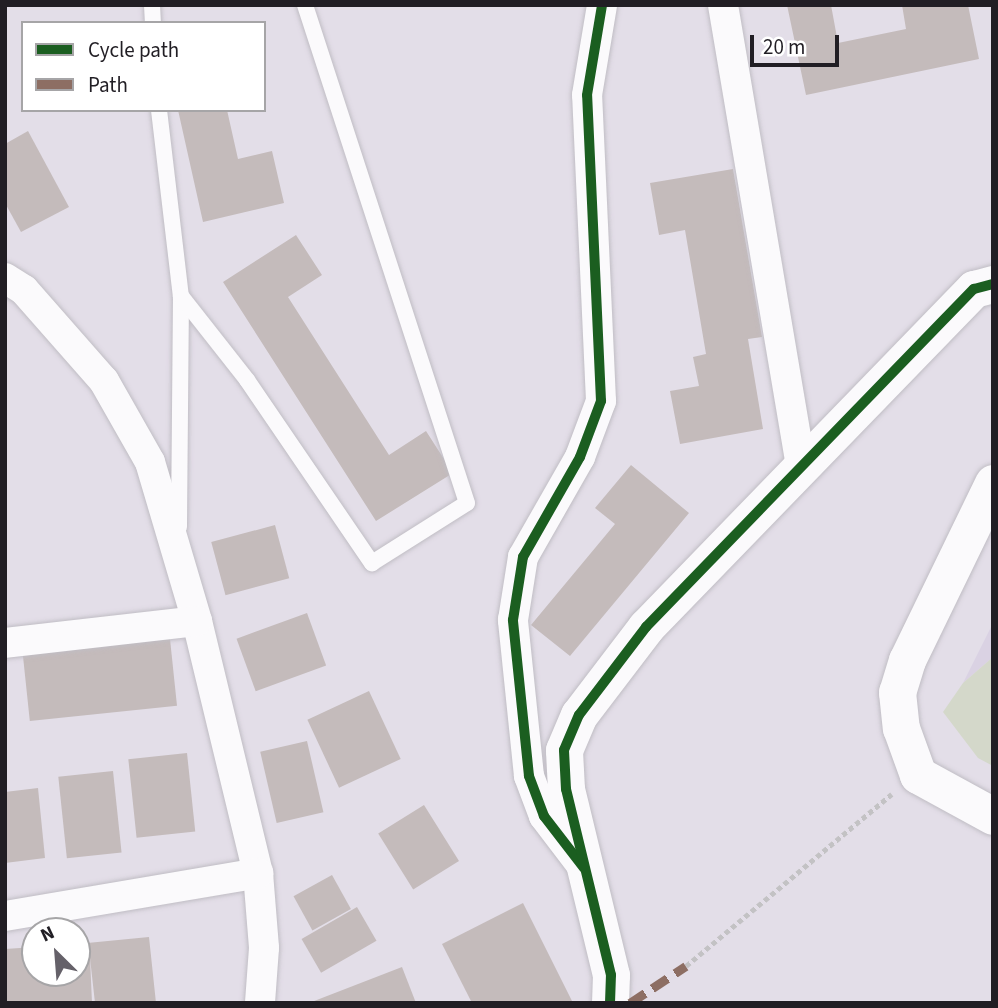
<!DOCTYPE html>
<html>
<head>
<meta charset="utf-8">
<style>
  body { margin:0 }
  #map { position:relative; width:998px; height:1008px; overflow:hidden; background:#e3dee8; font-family:"Source Sans 3",sans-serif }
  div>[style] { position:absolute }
  .built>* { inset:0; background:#dad2e3 }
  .green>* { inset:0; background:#d4d8ca }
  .building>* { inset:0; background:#c4bbbb; transform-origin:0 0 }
  .path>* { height:4.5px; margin-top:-2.25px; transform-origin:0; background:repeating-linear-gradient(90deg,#c3c2c4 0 5px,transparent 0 8.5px) }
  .roads { filter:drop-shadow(0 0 2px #c0bdc4) drop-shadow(0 0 2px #c0bdc4) }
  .service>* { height:16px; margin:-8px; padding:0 8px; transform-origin:8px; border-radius:8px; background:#fbfafc }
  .minor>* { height:30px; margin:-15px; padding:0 15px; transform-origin:15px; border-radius:15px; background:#fbfafc }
  .tertiary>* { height:37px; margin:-18.5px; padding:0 18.5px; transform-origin:18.5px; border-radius:18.5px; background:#fbfafc }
  .quiet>* { height:9px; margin-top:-4.5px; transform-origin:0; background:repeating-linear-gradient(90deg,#8d6e63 0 18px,transparent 0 27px) }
  .cycleway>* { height:10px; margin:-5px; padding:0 5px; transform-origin:5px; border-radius:5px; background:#1b5e20 }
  span { translate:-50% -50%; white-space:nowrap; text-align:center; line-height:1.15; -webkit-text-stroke:5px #fff; paint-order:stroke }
  .frame { position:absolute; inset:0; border:7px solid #211e24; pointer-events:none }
  .legend { position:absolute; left:21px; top:21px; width:245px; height:91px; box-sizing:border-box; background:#fff; border:2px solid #a6a5a7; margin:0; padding:9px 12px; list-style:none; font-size:21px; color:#211e24 }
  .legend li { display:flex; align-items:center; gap:14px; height:35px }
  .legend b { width:35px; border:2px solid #a6a5a7 }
  .north { position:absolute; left:21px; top:917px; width:70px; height:70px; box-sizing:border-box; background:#fff; border:2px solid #a6a5a7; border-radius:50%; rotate:335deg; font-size:19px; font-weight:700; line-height:28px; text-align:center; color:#211e24 }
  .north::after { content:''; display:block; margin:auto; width:24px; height:32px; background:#656169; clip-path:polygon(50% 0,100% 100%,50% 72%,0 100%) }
  .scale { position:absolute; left:750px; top:35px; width:89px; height:32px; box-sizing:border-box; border:4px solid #211e24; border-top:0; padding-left:9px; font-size:21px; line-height:24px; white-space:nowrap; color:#211e24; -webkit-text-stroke:5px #fff; paint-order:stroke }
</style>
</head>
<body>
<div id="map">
  <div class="built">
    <i style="clip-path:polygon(993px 623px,993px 657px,963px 683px)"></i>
  </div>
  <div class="green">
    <i style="clip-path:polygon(993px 657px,993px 766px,978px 758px,943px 712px,963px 683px)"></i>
  </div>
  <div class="building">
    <i style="clip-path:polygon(787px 5px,831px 5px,838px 43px,906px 29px,902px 5px,968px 5px,979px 59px,806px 95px)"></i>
    <i style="clip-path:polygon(178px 110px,227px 110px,238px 159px,272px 151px,284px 203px,203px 222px)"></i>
    <i style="clip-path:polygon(28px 131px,69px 207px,21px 232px,5px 203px,5px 144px)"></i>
    <i style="clip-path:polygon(733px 169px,762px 337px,748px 339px,763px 429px,680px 444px,670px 391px,699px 386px,693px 357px,706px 354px,685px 230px,659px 235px,650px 183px)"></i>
    <i style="clip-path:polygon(296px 235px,322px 275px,288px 297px,389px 455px,426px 431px,453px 473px,376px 521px,223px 282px)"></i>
    <i style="clip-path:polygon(631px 465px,689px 513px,570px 656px,531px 625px,615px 524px,595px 508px)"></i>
    <i style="left:275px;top:525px;width:55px;height:66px;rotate:75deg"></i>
    <i style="left:307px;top:613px;width:56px;height:75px;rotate:70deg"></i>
    <i style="left:170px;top:639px;width:67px;height:148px;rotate:84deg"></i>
    <i style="left:369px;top:691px;width:75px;height:68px;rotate:65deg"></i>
    <i style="left:307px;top:741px;width:73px;height:48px;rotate:77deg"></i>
    <i style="left:187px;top:753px;width:79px;height:59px;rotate:84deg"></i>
    <i style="left:113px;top:771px;width:82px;height:55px;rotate:84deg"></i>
    <i style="clip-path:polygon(38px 788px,45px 858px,5px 863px,5px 792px)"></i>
    <i style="left:424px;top:805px;width:66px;height:54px;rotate:58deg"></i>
    <i style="left:332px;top:875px;width:39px;height:44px;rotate:61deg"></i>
    <i style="clip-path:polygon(523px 903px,573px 1003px,472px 1003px,442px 944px)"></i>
    <i style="left:357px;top:907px;width:39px;height:64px;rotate:60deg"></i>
    <i style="clip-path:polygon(149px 937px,156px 1003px,95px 1003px,90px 958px,92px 1003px,5px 1003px,5px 949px,35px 947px,35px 973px,77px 973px,77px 944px)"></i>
    <i style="clip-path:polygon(402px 967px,416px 1003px,309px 1003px)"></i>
  </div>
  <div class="path">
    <i style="left:686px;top:966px;width:268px;rotate:-39.9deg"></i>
  </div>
  <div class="roads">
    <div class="service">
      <i style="left:152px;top:5px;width:18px;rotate:87deg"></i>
      <i style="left:159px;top:110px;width:187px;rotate:83.3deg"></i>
      <i style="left:181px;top:296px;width:231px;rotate:90.5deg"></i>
      <i style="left:181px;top:296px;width:107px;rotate:51.8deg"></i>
      <i style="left:247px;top:380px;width:222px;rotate:55.7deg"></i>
      <i style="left:372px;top:563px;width:112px;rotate:-32.3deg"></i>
      <i style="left:467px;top:503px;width:524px;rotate:-108.02deg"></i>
    </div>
    <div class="minor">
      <i style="left:723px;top:5px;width:469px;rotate:80.4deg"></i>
      <i style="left:5px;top:278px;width:22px;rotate:32deg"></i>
      <i style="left:24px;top:290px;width:121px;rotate:48.7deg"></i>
      <i style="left:104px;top:381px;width:93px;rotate:60.4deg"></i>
      <i style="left:150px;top:462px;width:166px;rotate:73.5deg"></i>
      <i style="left:197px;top:621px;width:259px;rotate:76.4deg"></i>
      <i style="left:258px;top:873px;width:75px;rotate:85.4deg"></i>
      <i style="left:264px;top:948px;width:55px;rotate:94.2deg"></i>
      <i style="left:5px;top:643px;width:193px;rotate:-6.5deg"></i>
      <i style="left:582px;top:866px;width:63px;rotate:-127.2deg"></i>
      <i style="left:544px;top:816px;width:43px;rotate:-110.6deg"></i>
      <i style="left:529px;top:776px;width:157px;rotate:-95.9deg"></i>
      <i style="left:513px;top:620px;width:64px;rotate:-81deg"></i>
      <i style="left:523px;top:557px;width:115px;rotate:-60.3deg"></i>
      <i style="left:580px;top:457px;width:60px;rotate:-69.4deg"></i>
      <i style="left:601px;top:401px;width:306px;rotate:-92.6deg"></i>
      <i style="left:587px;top:95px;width:91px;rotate:-80.5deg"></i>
      <i style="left:5px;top:916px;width:257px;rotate:-9.6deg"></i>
    </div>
    <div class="tertiary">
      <i style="left:993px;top:483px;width:197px;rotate:115.9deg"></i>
      <i style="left:907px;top:660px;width:34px;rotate:107deg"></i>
      <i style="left:897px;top:692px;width:36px;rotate:84deg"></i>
      <i style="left:901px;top:728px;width:50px;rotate:70.1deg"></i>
      <i style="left:918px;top:775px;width:85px;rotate:28.7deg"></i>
      <i style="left:610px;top:1003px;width:28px;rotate:-88deg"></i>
      <i style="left:611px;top:975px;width:191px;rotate:-103.6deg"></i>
      <i style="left:566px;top:789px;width:39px;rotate:-93deg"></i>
      <i style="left:564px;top:750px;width:38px;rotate:-67deg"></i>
      <i style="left:579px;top:715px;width:111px;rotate:-52.7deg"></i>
      <i style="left:646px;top:627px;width:471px;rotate:-45.9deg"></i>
      <i style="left:974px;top:289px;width:20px;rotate:-15deg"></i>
    </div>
  </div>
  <div class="quiet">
    <i style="left:630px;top:1003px;width:67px;rotate:-33.5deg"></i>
  </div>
  <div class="cycleway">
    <i style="left:584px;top:868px;width:66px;rotate:-127.6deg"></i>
    <i style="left:544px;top:816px;width:43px;rotate:-110.6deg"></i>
    <i style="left:529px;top:776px;width:157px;rotate:-95.9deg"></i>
    <i style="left:513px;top:620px;width:64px;rotate:-81deg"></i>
    <i style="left:523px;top:557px;width:115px;rotate:-60.3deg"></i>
    <i style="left:580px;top:457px;width:60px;rotate:-69.4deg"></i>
    <i style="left:601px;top:401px;width:306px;rotate:-92.6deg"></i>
    <i style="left:587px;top:95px;width:91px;rotate:-80.5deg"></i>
    <i style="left:610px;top:1003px;width:28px;rotate:-88deg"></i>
    <i style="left:611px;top:975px;width:191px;rotate:-103.6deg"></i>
    <i style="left:566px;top:789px;width:39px;rotate:-93deg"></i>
    <i style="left:564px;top:750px;width:38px;rotate:-67deg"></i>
    <i style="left:579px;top:715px;width:111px;rotate:-52.7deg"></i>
    <i style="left:646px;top:627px;width:471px;rotate:-45.9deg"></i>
    <i style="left:974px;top:289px;width:20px;rotate:-15deg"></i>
  </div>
  <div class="frame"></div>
  <ul class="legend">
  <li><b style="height:9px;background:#1b5e20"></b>Cycle path</li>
  <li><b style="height:9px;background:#8d6e63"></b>Path</li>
  </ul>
  <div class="north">N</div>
  <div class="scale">20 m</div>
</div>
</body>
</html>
